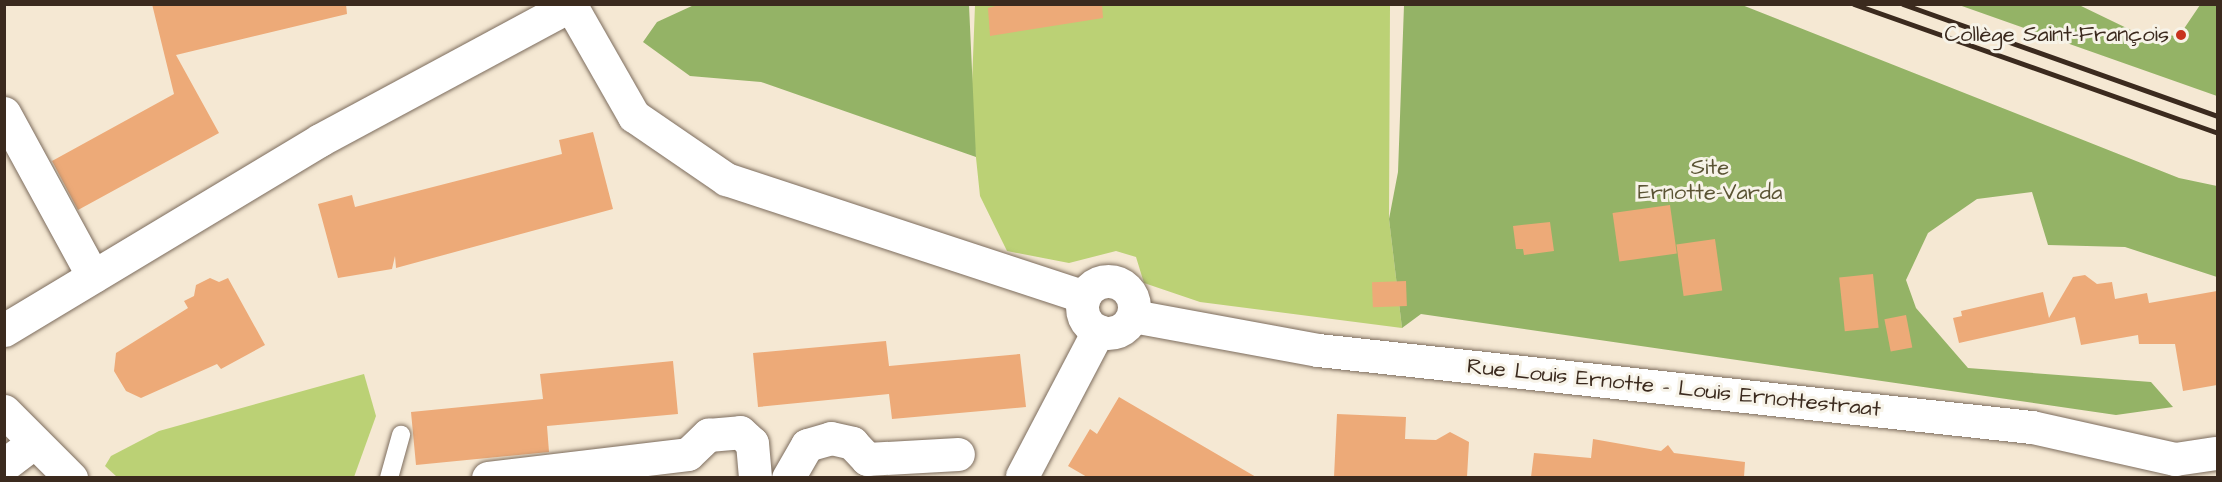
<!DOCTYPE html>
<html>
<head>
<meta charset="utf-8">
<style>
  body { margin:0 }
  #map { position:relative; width:2222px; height:482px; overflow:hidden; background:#f5e8d3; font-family:"Architects Daughter",sans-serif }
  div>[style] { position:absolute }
  .green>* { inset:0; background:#bbd175 }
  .forest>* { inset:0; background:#94b366 }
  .building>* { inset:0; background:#edaa78; transform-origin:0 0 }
  .roads { filter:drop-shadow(0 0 2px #7c6c5d) drop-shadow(0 0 2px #7c6c5d) }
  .lane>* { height:18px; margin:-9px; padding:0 9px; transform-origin:9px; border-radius:9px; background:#fff }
  .street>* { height:33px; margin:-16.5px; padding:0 16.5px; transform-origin:16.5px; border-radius:16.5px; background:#fff }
  .street>.ring { margin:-16.5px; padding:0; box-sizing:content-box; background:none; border:33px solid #fff; border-radius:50% }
  .secondary>* { height:33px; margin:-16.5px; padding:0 16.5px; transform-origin:16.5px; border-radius:16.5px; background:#fff }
  .rail>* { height:4.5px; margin:-2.25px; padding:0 2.25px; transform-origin:2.25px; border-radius:2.25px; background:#3b2a1e }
  .dots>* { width:16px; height:16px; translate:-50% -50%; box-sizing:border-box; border:3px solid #f7f3e8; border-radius:50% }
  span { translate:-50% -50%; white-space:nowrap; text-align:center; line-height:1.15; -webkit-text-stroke:6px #f7f3e8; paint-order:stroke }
  .poi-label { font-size:22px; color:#3b2a1e }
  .right { translate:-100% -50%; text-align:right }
  .park-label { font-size:22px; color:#5b5434 }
  .street-label { font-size:22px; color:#3b2a1e }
  .frame { position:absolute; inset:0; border:6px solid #3b2a1e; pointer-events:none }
</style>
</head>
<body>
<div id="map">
  <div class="green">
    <i style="clip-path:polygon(975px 5px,1390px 5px,1389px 219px,1402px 328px,1200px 302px,1144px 283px,1136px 257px,1116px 251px,1069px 263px,1007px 251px,980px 196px,971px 110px)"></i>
    <i style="clip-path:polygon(364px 374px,376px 416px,354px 477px,117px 477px,105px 466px,111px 456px,159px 431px)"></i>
  </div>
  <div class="forest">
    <i style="clip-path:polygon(694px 5px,969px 5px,976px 157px,761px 82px,690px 76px,643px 42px,657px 22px)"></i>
    <i style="clip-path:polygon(1404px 5px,1742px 5px,2179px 178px,2217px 186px,2217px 277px,2125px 247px,2048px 245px,2032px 192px,1977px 199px,1928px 233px,1906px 280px,1916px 308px,1968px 368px,2151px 382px,2173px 407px,2116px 415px,1421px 314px,1402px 328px,1389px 219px,1398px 172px)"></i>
    <i style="clip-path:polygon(1959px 5px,2079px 5px,2139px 34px,2179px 36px,2200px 5px,2217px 5px,2217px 96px)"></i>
  </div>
  <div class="building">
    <i style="clip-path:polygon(152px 4px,346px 4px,347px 14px,176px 55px,219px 133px,78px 210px,52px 161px,174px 94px)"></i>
    <i style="clip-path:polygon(1003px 4px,1102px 4px,1103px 18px,990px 36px,988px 8px)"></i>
    <i style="clip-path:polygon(593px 132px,613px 209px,396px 268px,395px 256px,392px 269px,338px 278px,318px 204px,352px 195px,355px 207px,562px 154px,559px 140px)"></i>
    <i style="left:1670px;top:205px;width:49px;height:58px;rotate:82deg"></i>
    <i style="clip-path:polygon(1550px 222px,1554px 251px,1524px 255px,1523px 249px,1516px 249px,1513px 226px)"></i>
    <i style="left:1715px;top:239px;width:52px;height:39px;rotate:82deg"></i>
    <i style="left:1873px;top:274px;width:54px;height:34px;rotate:84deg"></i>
    <i style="clip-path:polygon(2085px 275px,2097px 284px,2112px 282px,2115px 299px,2147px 293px,2149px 303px,2217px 291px,2217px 385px,2183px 391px,2175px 344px,2139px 344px,2138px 335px,2081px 345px,2075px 317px,1959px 343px,1953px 318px,1962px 316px,1961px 311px,2043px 292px,2049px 318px,2073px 277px)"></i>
    <i style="clip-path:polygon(210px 278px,219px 282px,228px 278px,265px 345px,221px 369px,217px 364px,141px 398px,126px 391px,114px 371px,116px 353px,188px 308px,184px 301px,194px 296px,196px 285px)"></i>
    <i style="left:1406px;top:281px;width:25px;height:34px;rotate:88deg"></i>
    <i style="left:1906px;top:315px;width:33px;height:22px;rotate:79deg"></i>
    <i style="clip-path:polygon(886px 341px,889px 366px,1020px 354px,1026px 407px,892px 419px,889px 394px,758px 407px,753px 353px)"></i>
    <i style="clip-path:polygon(673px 361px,678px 414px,547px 426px,549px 452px,416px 465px,411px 412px,543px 399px,540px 374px)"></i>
    <i style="clip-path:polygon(1119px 397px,1256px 477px,1087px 477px,1068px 466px,1090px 429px,1097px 434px)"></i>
    <i style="clip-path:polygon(1337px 414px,1406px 417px,1405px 439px,1436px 440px,1450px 432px,1469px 442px,1467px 477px,1334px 477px)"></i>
    <i style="clip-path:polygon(1593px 439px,1661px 451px,1668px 445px,1674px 453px,1745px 462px,1744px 477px,1531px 477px,1534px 453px,1591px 458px)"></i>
  </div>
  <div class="roads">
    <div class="lane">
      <i style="left:389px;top:478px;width:45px;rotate:-74.4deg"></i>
    </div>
    <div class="street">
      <i style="left:570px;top:4px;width:129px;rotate:60.3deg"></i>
      <i style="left:634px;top:116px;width:112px;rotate:34.4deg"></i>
      <i style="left:726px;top:179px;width:377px;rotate:18.2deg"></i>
      <i style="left:4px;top:113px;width:186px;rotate:61.4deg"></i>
      <i class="ring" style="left:1082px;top:281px;width:19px;height:19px"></i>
      <i style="left:1133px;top:316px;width:188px;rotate:10.4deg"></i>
      <i style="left:1318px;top:350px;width:718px;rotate:6.16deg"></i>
      <i style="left:2032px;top:427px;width:147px;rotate:12.6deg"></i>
      <i style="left:2175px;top:459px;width:40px;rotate:-8.5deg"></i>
      <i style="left:4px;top:330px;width:369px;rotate:-31deg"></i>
      <i style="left:320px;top:140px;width:287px;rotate:-28.3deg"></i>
      <i style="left:4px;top:465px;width:38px;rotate:-37deg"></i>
      <i style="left:1022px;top:476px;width:164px;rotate:-62.3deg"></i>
      <i style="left:488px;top:478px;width:201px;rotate:-6.8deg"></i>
      <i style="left:688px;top:454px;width:28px;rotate:-44deg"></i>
      <i style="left:708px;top:435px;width:32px;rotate:-5deg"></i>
      <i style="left:740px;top:432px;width:16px;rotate:43deg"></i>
      <i style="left:752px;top:443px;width:35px;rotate:85deg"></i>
      <i style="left:788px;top:478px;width:38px;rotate:-60deg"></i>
      <i style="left:807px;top:445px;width:25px;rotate:-16deg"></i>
      <i style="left:831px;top:438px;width:22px;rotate:13deg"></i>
      <i style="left:852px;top:443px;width:22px;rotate:47deg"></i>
      <i style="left:867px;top:459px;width:91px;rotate:-3.1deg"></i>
    </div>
    <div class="secondary">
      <i style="left:4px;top:411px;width:95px;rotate:45deg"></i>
    </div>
  </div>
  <div class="rail">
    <i style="left:1854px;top:4px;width:386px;rotate:19.5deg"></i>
    <i style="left:1903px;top:4px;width:334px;rotate:19.6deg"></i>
  </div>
  <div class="dots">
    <i style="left:2181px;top:35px;background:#c8321e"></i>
  </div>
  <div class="poi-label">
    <span class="right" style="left:2169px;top:35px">Collège Saint-François</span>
  </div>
  <div class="park-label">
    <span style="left:1710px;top:180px">Site<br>Ernotte-Varda</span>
  </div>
  <div class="street-label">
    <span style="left:1674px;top:388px;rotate:6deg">Rue Louis Ernotte - Louis Ernottestraat</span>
  </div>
  <div class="frame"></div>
</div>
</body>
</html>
